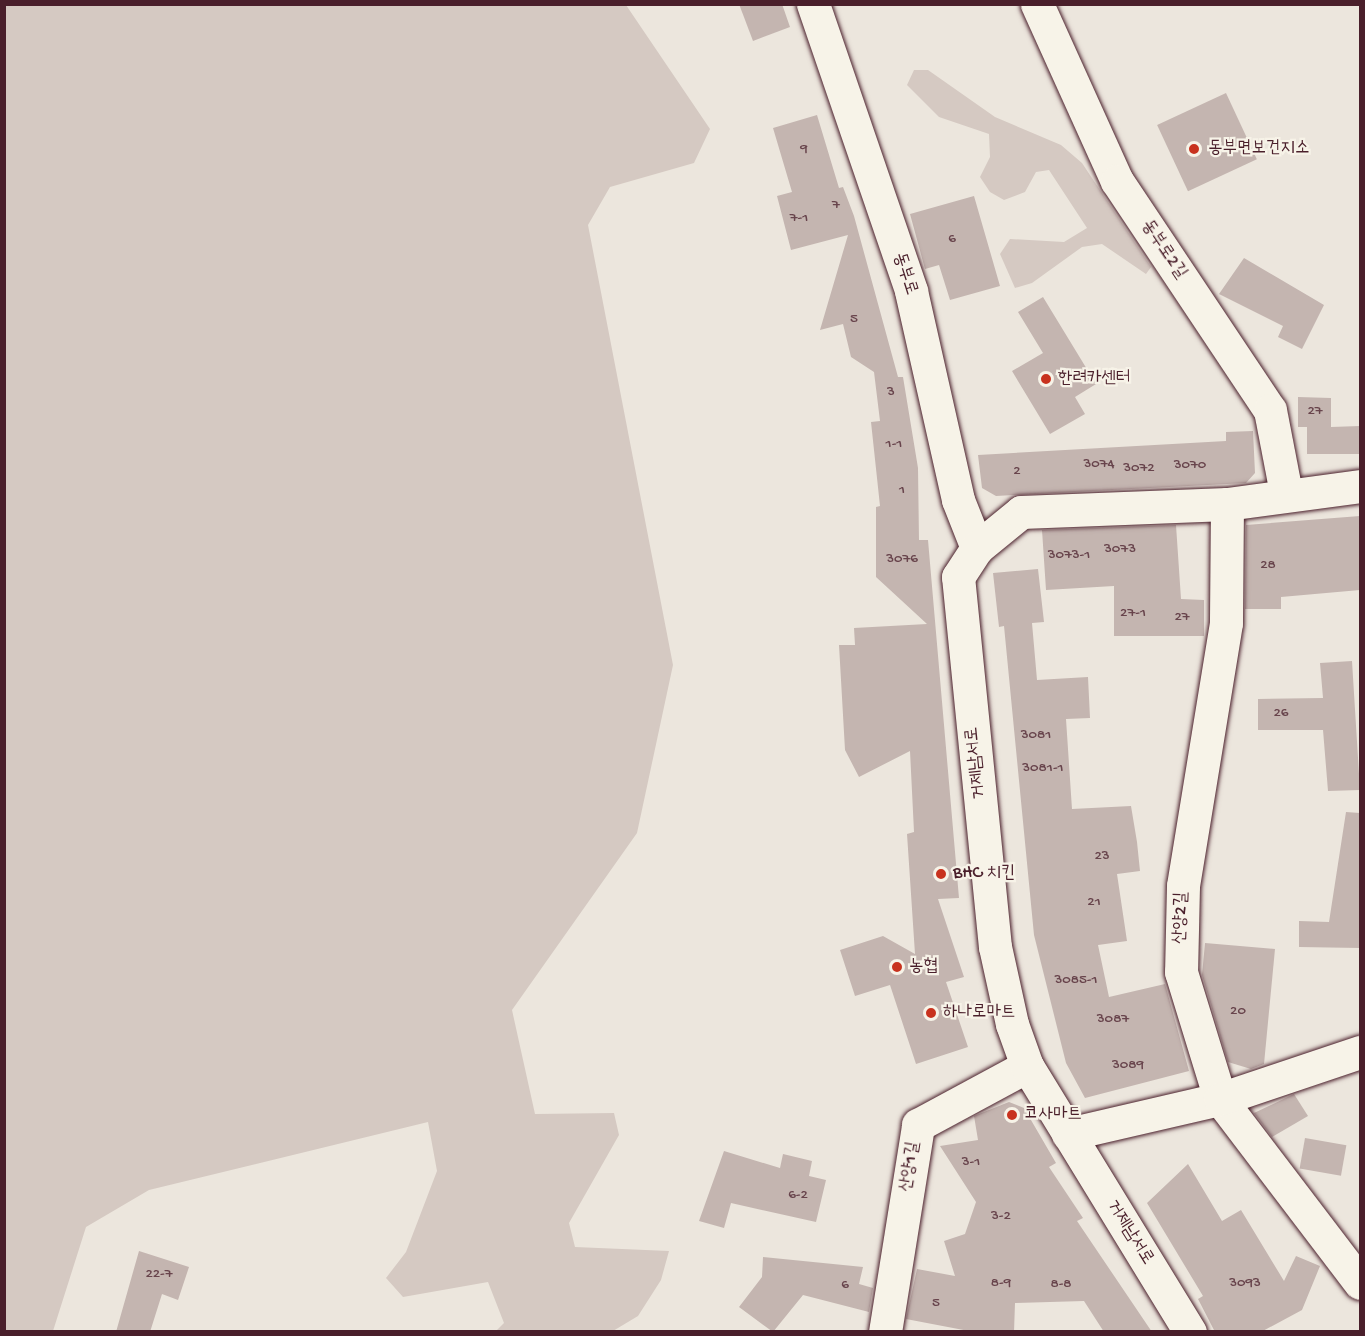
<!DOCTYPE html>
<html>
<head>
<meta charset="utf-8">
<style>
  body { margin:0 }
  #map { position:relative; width:1365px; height:1336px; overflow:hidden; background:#ece6dd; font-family:"Gochi Hand","Poor Story",sans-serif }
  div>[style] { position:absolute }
  .green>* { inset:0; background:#d5c9c2 }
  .building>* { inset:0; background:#c4b5b0; transform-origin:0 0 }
  .roads { filter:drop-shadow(0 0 2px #4a1f2b) drop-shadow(0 0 2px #4a1f2b) }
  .minor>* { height:33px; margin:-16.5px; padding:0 16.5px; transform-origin:16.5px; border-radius:16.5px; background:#f7f3e8 }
  .major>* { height:33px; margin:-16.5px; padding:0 16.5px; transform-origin:16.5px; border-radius:16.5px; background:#f7f3e8 }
  .dots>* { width:16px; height:16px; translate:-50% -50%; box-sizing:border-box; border:3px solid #f7f3e8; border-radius:50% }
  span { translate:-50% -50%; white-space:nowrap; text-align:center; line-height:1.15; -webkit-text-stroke:4.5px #f7f3e8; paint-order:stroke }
  .number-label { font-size:15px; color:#68444c }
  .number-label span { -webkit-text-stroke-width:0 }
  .poi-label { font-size:18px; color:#4a1f2b }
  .left { translate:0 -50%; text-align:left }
  .street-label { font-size:18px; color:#4a1f2b }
  .frame { position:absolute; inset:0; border:6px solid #4a1f2b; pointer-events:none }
</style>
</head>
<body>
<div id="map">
  <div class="green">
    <i style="clip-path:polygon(5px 4px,626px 5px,710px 129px,694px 163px,610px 187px,588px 225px,673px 665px,637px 833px,512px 1010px,535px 1114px,614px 1113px,619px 1135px,569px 1223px,575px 1247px,669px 1251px,661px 1280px,638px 1316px,613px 1331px,496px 1331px,504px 1323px,488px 1282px,403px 1297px,386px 1278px,406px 1252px,437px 1171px,428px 1122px,149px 1190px,86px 1227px,53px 1331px,5px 1331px)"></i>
    <i style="clip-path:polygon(914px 70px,928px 70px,995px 117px,1061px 145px,1082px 163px,1151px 267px,1146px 274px,1102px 244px,1082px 247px,1032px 283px,1015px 288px,1000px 254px,1010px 239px,1064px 242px,1087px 228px,1049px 170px,1036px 172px,1025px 192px,1004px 200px,990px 192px,980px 177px,990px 157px,989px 134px,939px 117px,907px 85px)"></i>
  </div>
  <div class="building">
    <i style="clip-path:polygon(739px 4px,782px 4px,790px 27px,753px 41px)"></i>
    <i style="left:1226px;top:93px;width:73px;height:76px;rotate:65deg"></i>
    <i style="clip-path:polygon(817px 115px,839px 188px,843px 187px,854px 216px,898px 377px,903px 377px,918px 468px,919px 540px,928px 540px,959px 898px,938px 899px,964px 977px,946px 982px,968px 1047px,916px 1064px,890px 985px,855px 996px,840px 950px,883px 936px,915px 954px,907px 834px,914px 832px,910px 751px,859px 777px,845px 750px,839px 645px,855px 645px,854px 628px,927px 624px,876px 577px,876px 507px,880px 506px,871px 422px,880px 421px,874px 372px,851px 357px,843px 324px,820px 330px,848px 235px,791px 250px,777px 196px,792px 192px,773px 128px)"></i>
    <i style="clip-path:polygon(974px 196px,1000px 286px,950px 300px,939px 265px,925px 269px,910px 214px)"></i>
    <i style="clip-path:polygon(1244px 258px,1324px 305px,1302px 349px,1278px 337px,1283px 326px,1219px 294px)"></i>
    <i style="clip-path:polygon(1043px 297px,1096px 384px,1075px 397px,1085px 414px,1050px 434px,1012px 371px,1043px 353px,1018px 312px)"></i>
    <i style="clip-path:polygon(1298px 397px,1331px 398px,1331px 427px,1360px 426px,1360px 454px,1307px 454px,1307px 427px,1298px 427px)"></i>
    <i style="clip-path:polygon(1253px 431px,1255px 473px,1246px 483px,996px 496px,982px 488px,978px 455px,1226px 441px,1226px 432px)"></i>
    <i style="clip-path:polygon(1360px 516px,1360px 590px,1281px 597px,1281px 609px,1245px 609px,1246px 525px)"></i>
    <i style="clip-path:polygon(1176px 525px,1181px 599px,1204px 600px,1204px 636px,1114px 636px,1114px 586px,1046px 590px,1042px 530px)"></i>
    <i style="clip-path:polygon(1038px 569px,1044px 622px,1032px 623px,1037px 680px,1088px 677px,1090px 718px,1066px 719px,1072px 809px,1131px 806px,1137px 842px,1140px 871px,1117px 874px,1127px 941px,1098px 945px,1109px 997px,1165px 984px,1189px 1071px,1085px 1098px,1066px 1063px,1034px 935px,1004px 626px,999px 627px,993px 573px)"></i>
    <i style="clip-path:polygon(1352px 661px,1360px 790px,1328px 791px,1323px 730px,1258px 730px,1258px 699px,1323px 698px,1320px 663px)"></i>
    <i style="clip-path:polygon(1346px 812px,1360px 813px,1360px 948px,1299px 947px,1299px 921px,1329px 922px)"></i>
    <i style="clip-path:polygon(1205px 943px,1275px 949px,1264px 1064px,1251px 1069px,1228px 1062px,1202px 975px)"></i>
    <i style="clip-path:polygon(1294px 1094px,1308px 1116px,1272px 1137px,1254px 1113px)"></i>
    <i style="clip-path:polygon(1009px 1102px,1024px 1108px,1056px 1163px,1049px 1167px,1083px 1218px,1077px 1221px,1152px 1332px,1104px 1332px,1084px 1301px,1015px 1303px,1014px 1332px,974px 1332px,906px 1319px,917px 1269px,955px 1276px,944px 1241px,965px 1234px,976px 1202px,940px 1146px,978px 1140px,974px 1116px)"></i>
    <i style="left:1305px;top:1138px;width:42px;height:31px;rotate:10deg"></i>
    <i style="clip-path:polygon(724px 1151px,780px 1168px,783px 1154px,812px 1161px,809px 1176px,826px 1180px,816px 1222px,731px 1203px,724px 1228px,699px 1221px)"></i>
    <i style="clip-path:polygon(1188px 1164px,1222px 1221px,1241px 1210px,1284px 1281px,1296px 1256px,1320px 1266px,1302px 1310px,1261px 1332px,1215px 1332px,1198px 1299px,1203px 1296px,1147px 1203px)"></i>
    <i style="clip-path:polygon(139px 1251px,189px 1267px,178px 1300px,162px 1294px,150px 1332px,116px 1332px)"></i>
    <i style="clip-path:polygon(763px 1257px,863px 1267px,859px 1284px,873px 1288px,869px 1312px,803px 1295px,773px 1332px,739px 1307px,762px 1277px)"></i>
  </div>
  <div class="roads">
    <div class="minor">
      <i style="left:813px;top:4px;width:303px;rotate:71.1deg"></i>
      <i style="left:911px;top:291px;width:214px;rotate:77.3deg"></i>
      <i style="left:958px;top:500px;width:52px;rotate:68.4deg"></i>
      <i style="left:1037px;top:4px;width:194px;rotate:65.7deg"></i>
      <i style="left:1117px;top:181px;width:275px;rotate:56.3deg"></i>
      <i style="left:1270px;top:410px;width:85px;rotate:79.1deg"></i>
      <i style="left:1227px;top:504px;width:119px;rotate:90.5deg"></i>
      <i style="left:1226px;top:623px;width:266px;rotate:99.3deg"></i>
      <i style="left:1183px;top:886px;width:86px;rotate:91.3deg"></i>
      <i style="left:1181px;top:972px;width:133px;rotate:72.9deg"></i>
      <i style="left:1220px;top:1099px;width:231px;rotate:52.7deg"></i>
      <i style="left:1068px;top:1134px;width:156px;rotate:-13deg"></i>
      <i style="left:1220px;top:1099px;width:148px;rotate:-18.6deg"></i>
      <i style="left:885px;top:1332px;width:210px;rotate:-80.9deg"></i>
      <i style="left:918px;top:1125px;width:124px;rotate:-28.4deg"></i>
    </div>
    <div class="major">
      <i style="left:1190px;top:1332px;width:312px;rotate:-121.5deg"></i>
      <i style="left:1027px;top:1066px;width:45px;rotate:-109.7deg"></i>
      <i style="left:1012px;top:1024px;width:79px;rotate:-102.4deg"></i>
      <i style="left:995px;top:947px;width:372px;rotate:-95.7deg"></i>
      <i style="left:958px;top:577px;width:35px;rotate:-57deg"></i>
      <i style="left:977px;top:548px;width:57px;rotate:-39.3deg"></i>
      <i style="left:1021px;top:512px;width:206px;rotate:-2.2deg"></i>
      <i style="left:1227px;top:504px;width:134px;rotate:-7.7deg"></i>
    </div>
  </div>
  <div class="dots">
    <i style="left:1194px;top:149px;background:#c8321e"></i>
    <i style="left:1046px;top:379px;background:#c8321e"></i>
    <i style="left:941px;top:874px;background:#c8321e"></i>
    <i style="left:897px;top:967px;background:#c8321e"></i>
    <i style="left:931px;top:1013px;background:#c8321e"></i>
    <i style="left:1012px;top:1115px;background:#c8321e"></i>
  </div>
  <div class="number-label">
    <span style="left:804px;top:150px">9</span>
    <span style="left:836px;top:206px">7</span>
    <span style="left:799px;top:219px">7-1</span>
    <span style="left:952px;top:240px">6</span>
    <span style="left:854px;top:320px">5</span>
    <span style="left:891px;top:393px">3</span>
    <span style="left:1315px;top:412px">27</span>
    <span style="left:894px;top:445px">1-1</span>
    <span style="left:1099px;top:465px">3074</span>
    <span style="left:1190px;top:466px">3070</span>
    <span style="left:1139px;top:469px">3072</span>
    <span style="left:1017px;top:472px">2</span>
    <span style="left:902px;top:491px">1</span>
    <span style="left:1120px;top:550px">3073</span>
    <span style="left:1069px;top:556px">3073-1</span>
    <span style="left:902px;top:560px">3076</span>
    <span style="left:1268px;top:566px">28</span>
    <span style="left:1133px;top:614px">27-1</span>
    <span style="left:1182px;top:618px">27</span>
    <span style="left:1281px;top:714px">26</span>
    <span style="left:1036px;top:736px">3081</span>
    <span style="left:1043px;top:769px">3081-1</span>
    <span style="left:1102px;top:857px">23</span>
    <span style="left:1094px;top:903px">21</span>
    <span style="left:1076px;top:981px">3085-1</span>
    <span style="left:1238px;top:1012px">20</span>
    <span style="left:1113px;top:1020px">3087</span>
    <span style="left:1128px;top:1066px">3089</span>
    <span style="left:971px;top:1163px">3-1</span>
    <span style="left:798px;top:1196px">6-2</span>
    <span style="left:1001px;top:1217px">3-2</span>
    <span style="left:159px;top:1275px">22-7</span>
    <span style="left:1001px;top:1284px">8-9</span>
    <span style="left:1245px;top:1284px">3093</span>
    <span style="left:1061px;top:1285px">8-8</span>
    <span style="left:845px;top:1286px">6</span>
    <span style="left:936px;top:1304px">5</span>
  </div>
  <div class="poi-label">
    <span class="left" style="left:1208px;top:149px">동부면보건지소</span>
    <span class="left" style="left:1058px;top:379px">한려카센터</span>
    <span class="left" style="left:953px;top:874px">BHC 치킨</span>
    <span class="left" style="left:909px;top:967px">농협</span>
    <span class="left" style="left:943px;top:1013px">하나로마트</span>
    <span class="left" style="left:1024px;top:1115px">코사마트</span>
  </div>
  <div class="street-label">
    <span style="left:1163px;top:250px;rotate:56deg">동부로2길</span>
    <span style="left:904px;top:274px;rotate:72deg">동부로</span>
    <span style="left:977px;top:763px;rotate:-96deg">거제남서로</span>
    <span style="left:1182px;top:918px;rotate:-88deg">산양2길</span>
    <span style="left:911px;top:1167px;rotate:-81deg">산양1길</span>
    <span style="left:1129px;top:1233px;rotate:58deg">거제남서로</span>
  </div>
  <div class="frame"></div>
</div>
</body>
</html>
